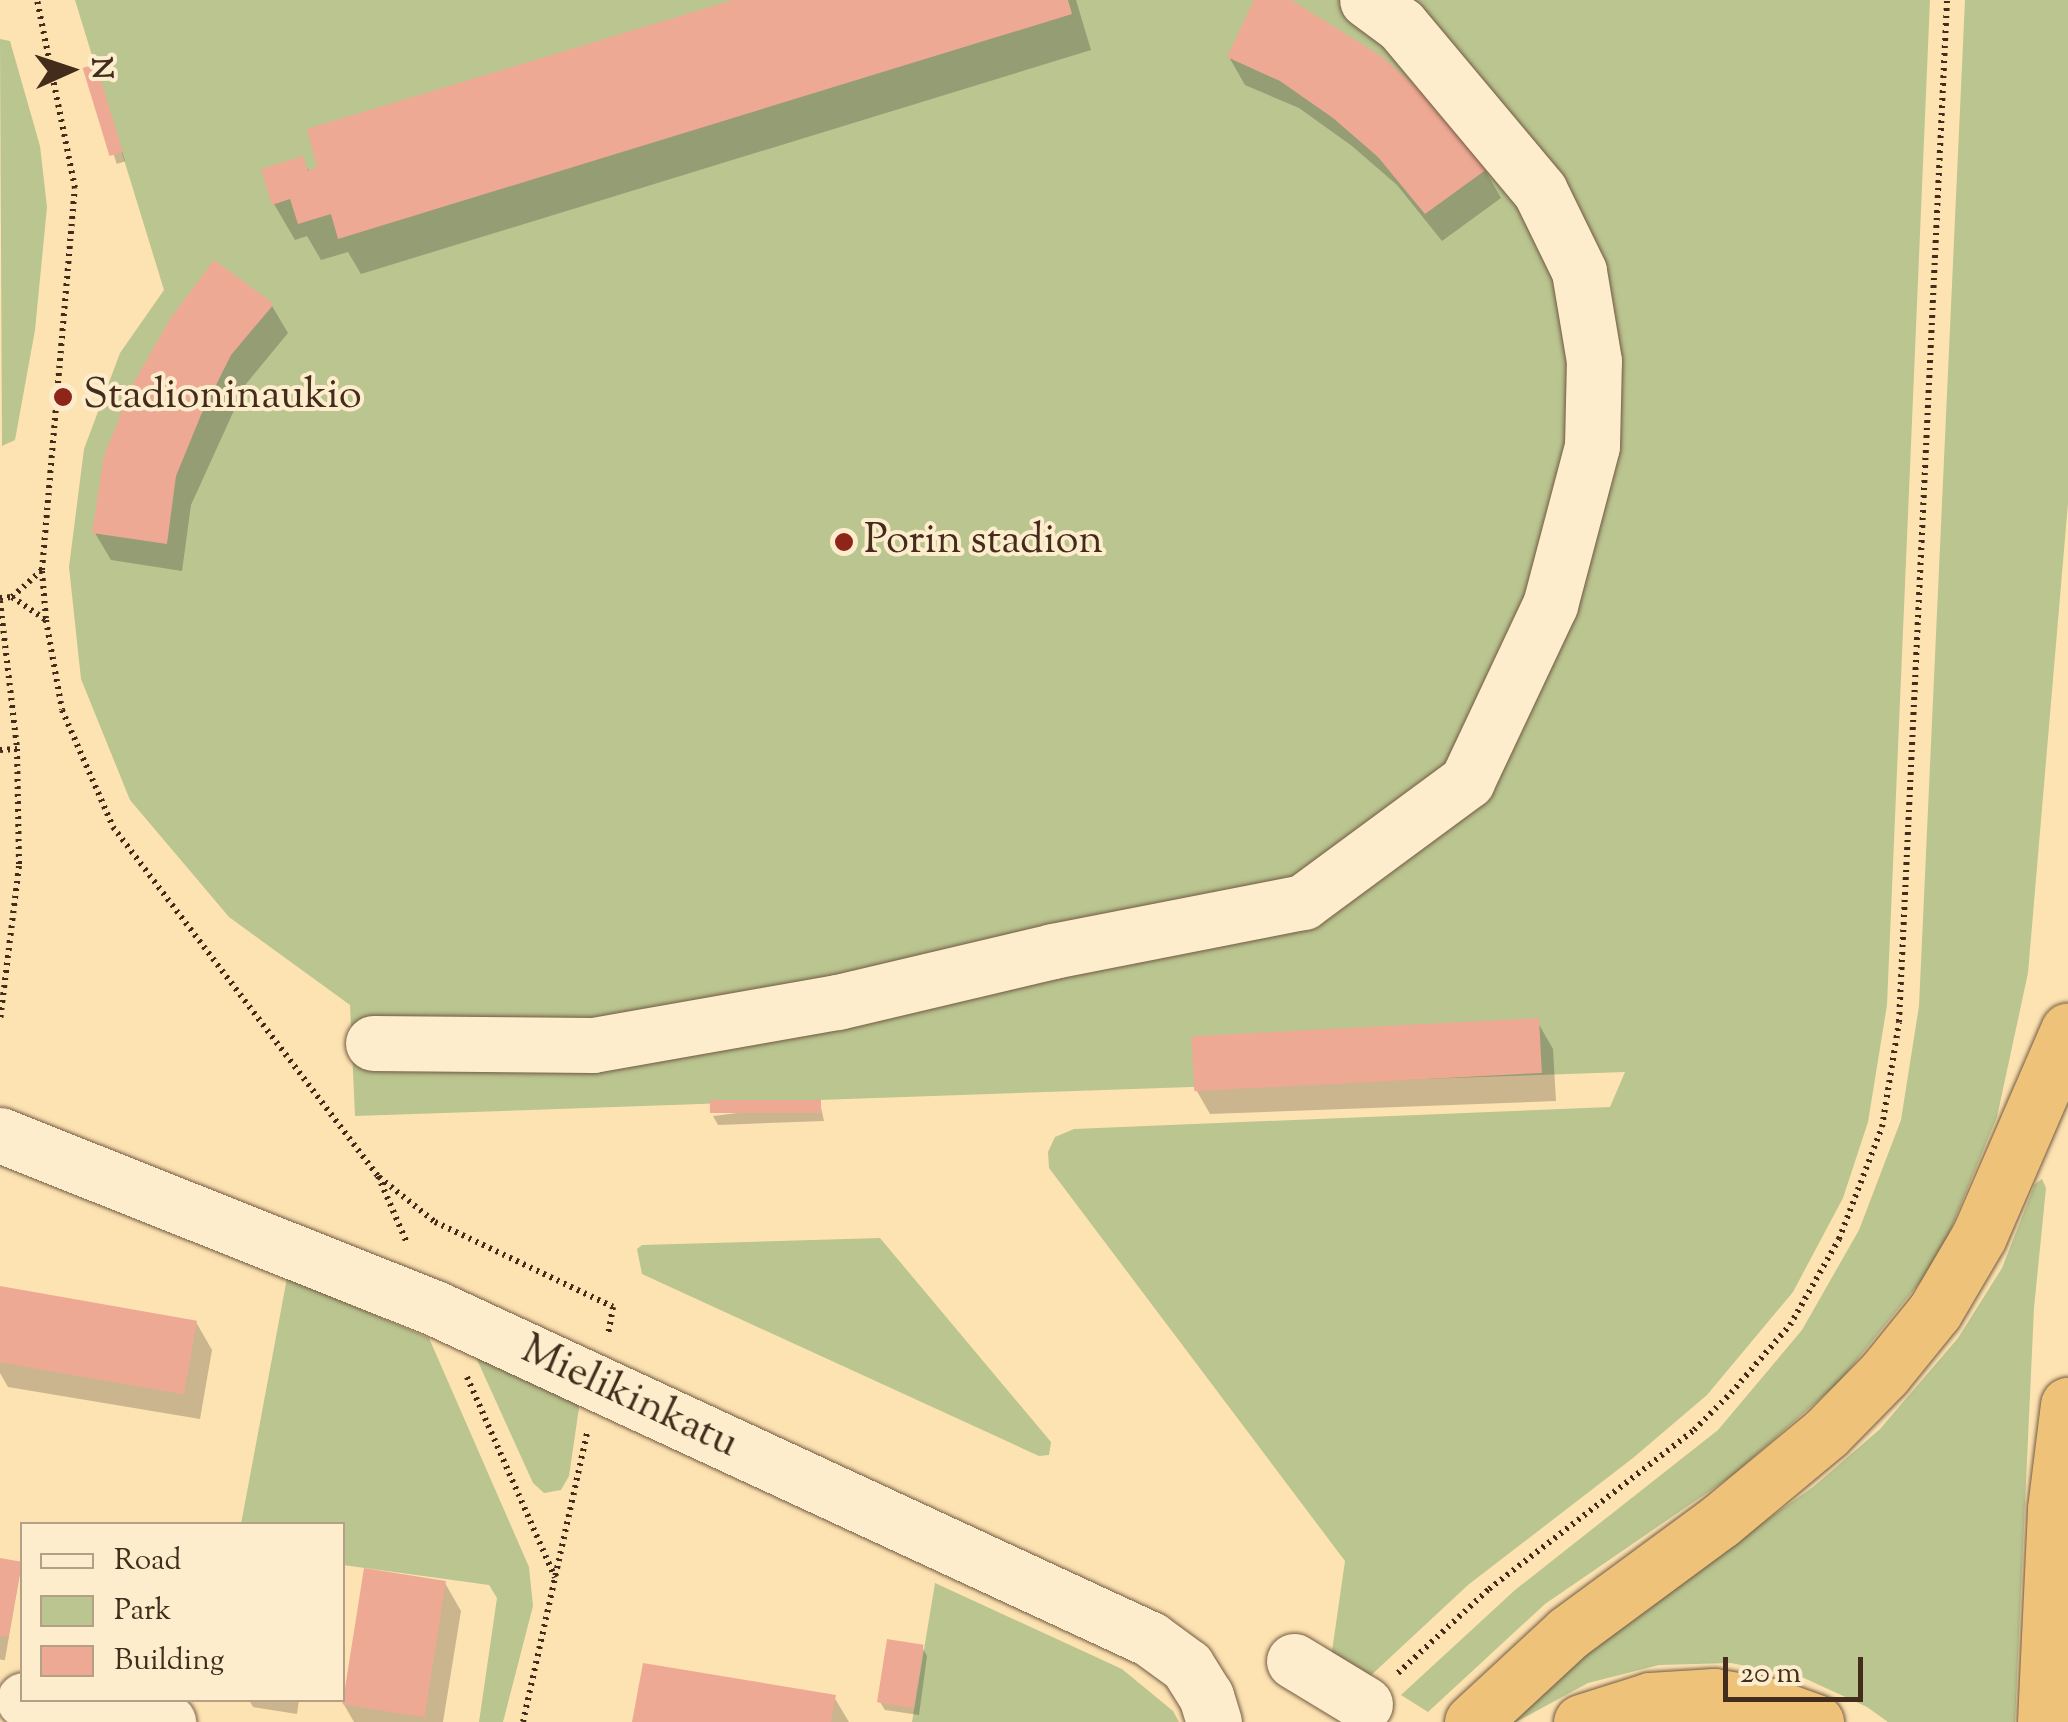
<!DOCTYPE html>
<html>
<head>
<meta charset="utf-8">
<style>
  body { margin:0 }
  #map { position:relative; width:2068px; height:1722px; overflow:hidden; background:#fee3b2; font-family:"Sorts Mill Goudy",serif }
  div>[style] { position:absolute }
  .green>* { inset:0; background:#bac590 }
  .shadow>* { inset:0; background:#0003; transform-origin:0 0 }
  .building>* { inset:0; background:#eea994; transform-origin:0 0 }
  .path>* { height:6px; margin-top:-3px; transform-origin:0; background:repeating-linear-gradient(90deg,#432c1c 0 2.5px,transparent 0 7.5px) }
  .roads { filter:drop-shadow(0 0 2px #725a42) drop-shadow(0 0 2px #725a42) }
  .minor>* { height:55px; margin:-27.5px; padding:0 27.5px; transform-origin:27.5px; border-radius:27.5px; background:#feedcd }
  .highway>* { height:55px; margin:-27.5px; padding:0 27.5px; transform-origin:27.5px; border-radius:27.5px; background:#efc279 }
  .dots>* { width:28px; height:28px; translate:-50% -50%; box-sizing:border-box; border:5px solid #feedcd; border-radius:50% }
  span { translate:-50% -50%; white-space:nowrap; text-align:center; line-height:1.15; -webkit-text-stroke:8px #feedcd; paint-order:stroke }
  .poi-label { font-size:42px; color:#432c1c }
  .left { translate:0 -50%; text-align:left }
  .street-label { font-size:42px; color:#432c1c }
  .legend { position:absolute; left:20px; top:1522px; width:325px; height:180px; box-sizing:border-box; background:#feedcd; border:2px solid #b3a086; margin:0; padding:12px 18px; list-style:none; font-size:30px; color:#432c1c }
  .legend li { display:flex; align-items:center; gap:20px; height:50px }
  .legend b { width:50px; border:2px solid #b3a086 }
  .north { position:absolute; left:20px; top:20px; width:100px; height:100px; -webkit-text-stroke:8px #feedcd; paint-order:stroke; rotate:87deg; font-size:28px; font-weight:700; line-height:40px; text-align:center; color:#432c1c }
  .north::after { content:''; display:block; margin:auto; width:35px; height:45px; background:#432c1c; clip-path:polygon(50% 0,100% 100%,50% 72%,0 100%) }
  .scale { position:absolute; left:1723px; top:1657px; width:140px; height:45px; box-sizing:border-box; border:5px solid #432c1c; border-top:0; padding-left:12px; font-size:30px; line-height:35px; white-space:nowrap; color:#432c1c; -webkit-text-stroke:8px #feedcd; paint-order:stroke }
</style>
</head>
<body>
<div id="map">
  <div class="green">
    <i style="clip-path:polygon(75px 0,1930px 0,1887px 1005px,1868px 1122px,1843px 1198px,1793px 1292px,1707px 1395px,1633px 1458px,1468px 1585px,1367px 1679px,1331px 1658px,1345px 1561px,1049px 1168px,1048px 1152px,1055px 1137px,1074px 1129px,1610px 1107px,1625px 1072px,355px 1116px,350px 1005px,229px 917px,130px 800px,81px 679px,69px 567px,84px 449px,120px 353px,164px 290px)"></i>
    <i style="clip-path:polygon(1965px 0,2068px 0,2068px 503px,2028px 973px,1997px 1117px,1938px 1260px,1839px 1382px,1733px 1475px,1545px 1604px,1428px 1712px,1401px 1695px,1515px 1590px,1718px 1430px,1802px 1330px,1859px 1230px,1901px 1120px,1919px 1006px)"></i>
    <i style="clip-path:polygon(0 39px,10px 41px,40px 146px,47px 207px,35px 330px,15px 440px,2px 446px)"></i>
    <i style="clip-path:polygon(2042px 1179px,2046px 1188px,2034px 1308px,2015px 1722px,1888px 1722px,1867px 1707px,1804px 1678px,1731px 1663px,1659px 1665px,1588px 1683px,1516px 1722px,1496px 1722px,1616px 1626px,1813px 1487px,1880px 1429px,1958px 1338px,2002px 1268px,2035px 1184px)"></i>
    <i style="clip-path:polygon(880px 1238px,1051px 1442px,1049px 1455px,1039px 1456px,642px 1274px,637px 1249px,642px 1245px)"></i>
    <i style="clip-path:polygon(287px 1278px,429px 1338px,529px 1567px,533px 1606px,503px 1722px,479px 1722px,497px 1598px,489px 1585px,343px 1565px,342px 1524px,241px 1524px)"></i>
    <i style="clip-path:polygon(474px 1353px,580px 1401px,569px 1476px,561px 1490px,544px 1493px,533px 1483px)"></i>
    <i style="clip-path:polygon(935px 1583px,1122px 1669px,1173px 1711px,1179px 1722px,912px 1722px)"></i>
  </div>
  <div class="shadow">
    <i style="clip-path:polygon(742px 0,1076px 0,1091px 50px,361px 274px,348px 252px,321px 260px,307px 236px,295px 240px,274px 204px,302px 159px,310px 173px)"></i>
    <i style="clip-path:polygon(1257px 0,1285px 0,1379px 58px,1485px 170px,1501px 198px,1442px 241px,1397px 185px,1352px 146px,1299px 108px,1245px 85px,1229px 57px)"></i>
    <i style="left:95px;top:68px;width:98px;height:9px;rotate:72deg"></i>
    <i style="clip-path:polygon(272px 306px,288px 333px,246px 384px,191px 505px,182px 571px,111px 560px,95px 533px,134px 387px)"></i>
    <i style="clip-path:polygon(1537px 1021px,1553px 1049px,1556px 1101px,1210px 1114px,1194px 1086px)"></i>
    <i style="clip-path:polygon(820px 1103px,824px 1121px,718px 1125px,713px 1116px)"></i>
    <i style="clip-path:polygon(0 1304px,196px 1322px,212px 1350px,200px 1419px,8px 1387px,0 1373px)"></i>
    <i style="left:0;top:1561px;width:22px;height:97px;rotate:10deg"></i>
    <i style="clip-path:polygon(445px 1583px,461px 1611px,443px 1722px,354px 1722px,343px 1703px)"></i>
    <i style="clip-path:polygon(922px 1647px,927px 1656px,919px 1715px,885px 1710px,880px 1702px)"></i>
    <i style="clip-path:polygon(834px 1697px,849px 1722px,634px 1722px)"></i>
    <i style="clip-path:polygon(249px 1700px,299px 1700px,297px 1714px,253px 1707px)"></i>
  </div>
  <div class="building">
    <i style="clip-path:polygon(733px 0,1068px 0,1072px 14px,338px 239px,331px 214px,298px 224px,290px 199px,272px 205px,261px 169px,303px 156px,308px 171px,317px 167px,307px 129px)"></i>
    <i style="clip-path:polygon(1254px 0,1291px 0,1381px 56px,1437px 105px,1487px 169px,1425px 214px,1378px 157px,1333px 118px,1280px 81px,1227px 57px)"></i>
    <i style="left:96px;top:64px;width:92px;height:14px;rotate:73deg"></i>
    <i style="clip-path:polygon(214px 260px,274px 304px,231px 355px,201px 415px,176px 476px,167px 544px,92px 533px,104px 456px,132px 386px,170px 319px)"></i>
    <i style="left:1539px;top:1018px;width:55px;height:348px;rotate:87deg"></i>
    <i style="left:821px;top:1100px;width:13px;height:111px;rotate:90deg"></i>
    <i style="left:0;top:1286px;width:200px;height:75px;rotate:10deg"></i>
    <i style="left:0;top:1558px;width:22px;height:76px;rotate:10deg"></i>
    <i style="left:364px;top:1568px;width:83px;height:138px;rotate:9deg"></i>
    <i style="left:887px;top:1639px;width:37px;height:64px;rotate:9deg"></i>
    <i style="clip-path:polygon(643px 1663px,836px 1695px,831px 1722px,632px 1722px)"></i>
  </div>
  <div class="path">
    <i style="left:42px;top:571px;width:49px;rotate:85.3deg"></i>
    <i style="left:12px;top:597px;width:41px;rotate:34.1deg"></i>
    <i style="left:46px;top:620px;width:91px;rotate:79.9deg"></i>
    <i style="left:62px;top:710px;width:128px;rotate:66.4deg"></i>
    <i style="left:113px;top:827px;width:438px;rotate:52.8deg"></i>
    <i style="left:378px;top:1176px;width:73px;rotate:66.6deg"></i>
    <i style="left:0;top:598px;width:12px;rotate:-5deg"></i>
    <i style="left:12px;top:597px;width:40px;rotate:-42deg"></i>
    <i style="left:42px;top:570px;width:383px;rotate:-85.1deg"></i>
    <i style="left:75px;top:188px;width:192px;rotate:-101.4deg"></i>
    <i style="left:0;top:601px;width:149px;rotate:83.4deg"></i>
    <i style="left:17px;top:749px;width:117px;rotate:89deg"></i>
    <i style="left:19px;top:866px;width:156px;rotate:97deg"></i>
    <i style="left:0;top:750px;width:17px;rotate:-3deg"></i>
    <i style="left:379px;top:1177px;width:72px;rotate:38.8deg"></i>
    <i style="left:435px;top:1222px;width:197px;rotate:25.5deg"></i>
    <i style="left:613px;top:1307px;width:28px;rotate:100deg"></i>
    <i style="left:467px;top:1377px;width:219px;rotate:66.3deg"></i>
    <i style="left:1398px;top:1673px;width:124px;rotate:-42.7deg"></i>
    <i style="left:1489px;top:1589px;width:259px;rotate:-37.8deg"></i>
    <i style="left:1694px;top:1430px;width:52px;rotate:-45deg"></i>
    <i style="left:1731px;top:1393px;width:90px;rotate:-49.1deg"></i>
    <i style="left:1790px;top:1325px;width:99px;rotate:-60.3deg"></i>
    <i style="left:1839px;top:1239px;width:120px;rotate:-69deg"></i>
    <i style="left:1882px;top:1127px;width:106px;rotate:-80.8deg"></i>
    <i style="left:1899px;top:1022px;width:1023px;rotate:-87.31deg"></i>
    <i style="left:523px;top:1722px;width:299px;rotate:-77.5deg"></i>
  </div>
  <div class="roads">
    <div class="minor">
      <i style="left:373px;top:1043px;width:220px;rotate:0.5deg"></i>
      <i style="left:593px;top:1045px;width:249px;rotate:-10deg"></i>
      <i style="left:838px;top:1002px;width:221px;rotate:-13.3deg"></i>
      <i style="left:1053px;top:951px;width:255px;rotate:-11.1deg"></i>
      <i style="left:1303px;top:902px;width:204px;rotate:-36.4deg"></i>
      <i style="left:1467px;top:781px;width:195px;rotate:-64.8deg"></i>
      <i style="left:1550px;top:605px;width:164px;rotate:-75.2deg"></i>
      <i style="left:1592px;top:446px;width:85px;rotate:-88.7deg"></i>
      <i style="left:1594px;top:361px;width:91px;rotate:-99.5deg"></i>
      <i style="left:1579px;top:271px;width:89px;rotate:-116deg"></i>
      <i style="left:1540px;top:191px;width:217px;rotate:-129.9deg"></i>
      <i style="left:1401px;top:25px;width:42px;rotate:-143.7deg"></i>
      <i style="left:0;top:1135px;width:470px;rotate:21.7deg"></i>
      <i style="left:437px;top:1309px;width:786px;rotate:24.84deg"></i>
      <i style="left:1150px;top:1639px;width:46px;rotate:36.1deg"></i>
      <i style="left:1187px;top:1666px;width:36px;rotate:58deg"></i>
      <i style="left:1206px;top:1696px;width:27px;rotate:73deg"></i>
      <i style="left:1294px;top:1661px;width:83px;rotate:31.2deg"></i>
      <i style="left:24px;top:1700px;width:146px;rotate:8.7deg"></i>
    </div>
    <div class="highway">
      <i style="left:1472px;top:1722px;width:131px;rotate:-42.8deg"></i>
      <i style="left:1568px;top:1633px;width:189px;rotate:-36.4deg"></i>
      <i style="left:1720px;top:1521px;width:138px;rotate:-39.7deg"></i>
      <i style="left:1826px;top:1433px;width:83px;rotate:-45.5deg"></i>
      <i style="left:1884px;top:1374px;width:81px;rotate:-51deg"></i>
      <i style="left:1935px;top:1311px;width:87px;rotate:-59.6deg"></i>
      <i style="left:1979px;top:1236px;width:224px;rotate:-66.6deg"></i>
      <i style="left:1581px;top:1722px;width:72px;rotate:-17.7deg"></i>
      <i style="left:1650px;top:1700px;width:64px;rotate:-3.6deg"></i>
      <i style="left:1714px;top:1696px;width:59px;rotate:9.8deg"></i>
      <i style="left:1772px;top:1706px;width:47px;rotate:20deg"></i>
      <i style="left:2045px;top:1722px;width:213px;rotate:-87.3deg"></i>
      <i style="left:2055px;top:1509px;width:105px;rotate:-82.9deg"></i>
    </div>
  </div>
  <div class="dots">
    <i style="left:63px;top:397px;background:#8f2418"></i>
    <i style="left:844px;top:542px;background:#8f2418"></i>
  </div>
  <div class="poi-label">
    <span class="left" style="left:83px;top:397px">Stadioninaukio</span>
    <span class="left" style="left:864px;top:542px">Porin stadion</span>
  </div>
  <div class="street-label">
    <span style="left:629px;top:1398px;rotate:25deg">Mielikinkatu</span>
  </div>
  <ul class="legend">
  <li><b style="height:12px;background:#feedcd"></b>Road</li>
  <li><b style="height:28px;background:#bac590"></b>Park</li>
  <li><b style="height:28px;background:#eea994"></b>Building</li>
  </ul>
  <div class="north">N</div>
  <div class="scale">20 m</div>
</div>
</body>
</html>
